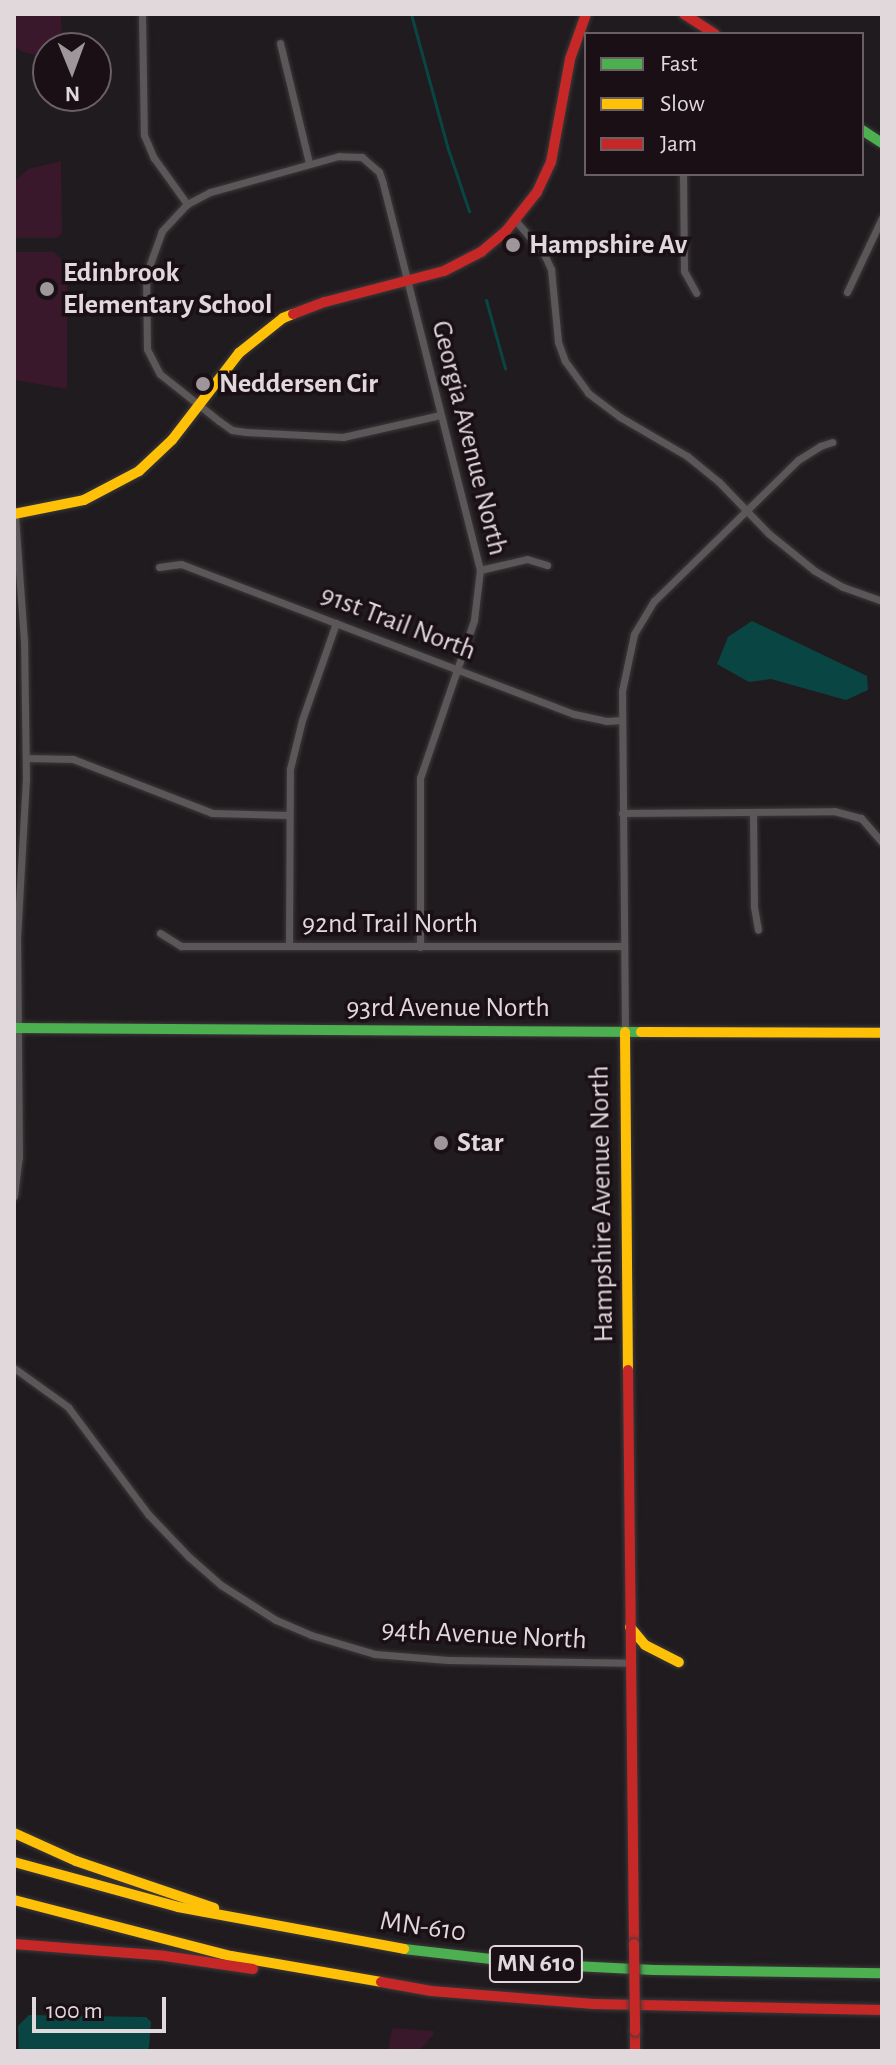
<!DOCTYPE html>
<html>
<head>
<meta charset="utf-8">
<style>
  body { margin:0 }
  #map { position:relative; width:896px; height:2065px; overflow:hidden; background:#201b1e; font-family:"Alegreya Sans",sans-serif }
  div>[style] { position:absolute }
  .green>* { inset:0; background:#38182a }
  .water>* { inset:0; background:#094643 }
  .stream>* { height:3px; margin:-1.5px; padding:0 1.5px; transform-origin:1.5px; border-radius:1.5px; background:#094643 }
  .roads { filter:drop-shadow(0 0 2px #3c383a) drop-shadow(0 0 2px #3c383a) }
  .street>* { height:7px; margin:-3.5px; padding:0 3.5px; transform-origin:3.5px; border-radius:3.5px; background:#5b5658 }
  .fast>* { height:10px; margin:-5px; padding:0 5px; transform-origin:5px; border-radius:5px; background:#4caf50 }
  .slow>* { height:10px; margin:-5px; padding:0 5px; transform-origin:5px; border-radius:5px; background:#ffc107 }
  .jam>* { height:10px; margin:-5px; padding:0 5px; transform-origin:5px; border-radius:5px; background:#c62828 }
  .bridges { filter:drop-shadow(0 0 2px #3c383a) drop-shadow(0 0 2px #3c383a) }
  .jam-bridge>* { height:10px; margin:-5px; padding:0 5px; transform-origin:5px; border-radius:5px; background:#c62828 }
  .dots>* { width:22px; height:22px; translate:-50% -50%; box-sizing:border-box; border:4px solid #1a0f14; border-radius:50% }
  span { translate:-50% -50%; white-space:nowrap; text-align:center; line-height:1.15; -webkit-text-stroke:7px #1a0f14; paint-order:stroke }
  .shield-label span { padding:2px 6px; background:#1a0f14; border:2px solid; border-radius:6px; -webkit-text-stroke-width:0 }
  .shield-label { font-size:26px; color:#e1d8dc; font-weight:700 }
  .poi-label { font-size:28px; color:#e1d8dc; font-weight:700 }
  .left { translate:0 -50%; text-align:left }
  .street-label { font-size:28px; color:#e1d8dc }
  .frame { position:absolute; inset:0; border:16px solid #e1d8dc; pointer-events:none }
  .legend { position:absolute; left:584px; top:32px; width:280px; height:144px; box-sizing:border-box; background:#1a0f14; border:2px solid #6a5f64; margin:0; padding:10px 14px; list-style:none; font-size:24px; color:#e1d8dc }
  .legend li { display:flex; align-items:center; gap:16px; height:40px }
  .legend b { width:40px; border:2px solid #6a5f64 }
  .north { position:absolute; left:32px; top:32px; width:80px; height:80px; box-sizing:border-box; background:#1a0f14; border:2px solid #6a5f64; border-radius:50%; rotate:179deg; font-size:22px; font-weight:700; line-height:32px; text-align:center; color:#e1d8dc }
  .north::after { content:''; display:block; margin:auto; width:28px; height:36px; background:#9d969a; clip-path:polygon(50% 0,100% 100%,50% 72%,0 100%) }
  .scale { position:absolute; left:32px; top:1997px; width:134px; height:36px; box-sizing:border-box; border:4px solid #e1d8dc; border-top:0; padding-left:10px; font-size:24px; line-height:28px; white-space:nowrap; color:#e1d8dc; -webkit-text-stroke:6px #1a0f14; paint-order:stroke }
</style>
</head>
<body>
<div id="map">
  <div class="green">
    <i style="clip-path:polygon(14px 14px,61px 14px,62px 48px,48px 48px,48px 58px,23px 52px,14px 46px)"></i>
    <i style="clip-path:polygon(61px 161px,62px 234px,56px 238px,14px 238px,14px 182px,28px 169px)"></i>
    <i style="clip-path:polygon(14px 252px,54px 252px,67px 265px,67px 389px,14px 380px)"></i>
    <i style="clip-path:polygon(392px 2028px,434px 2031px,433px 2035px,419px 2051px,388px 2051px)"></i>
  </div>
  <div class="water">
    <i style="clip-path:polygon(752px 621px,867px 676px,868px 690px,846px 700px,771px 679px,749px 682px,717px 664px,728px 637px)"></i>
    <i style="clip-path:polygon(29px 2015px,146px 2017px,151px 2022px,149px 2047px,147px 2051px,19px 2051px,18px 2026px)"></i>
  </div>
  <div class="stream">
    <i style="left:411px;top:14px;width:137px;rotate:74.7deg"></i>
    <i style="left:447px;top:146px;width:69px;rotate:71.3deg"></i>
    <i style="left:486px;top:300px;width:71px;rotate:74.4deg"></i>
  </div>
  <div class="roads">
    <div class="street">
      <i style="left:142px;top:14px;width:121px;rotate:89.1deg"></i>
      <i style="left:144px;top:135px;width:25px;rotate:67deg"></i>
      <i style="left:154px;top:158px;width:57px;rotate:54.3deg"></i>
      <i style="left:280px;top:43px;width:123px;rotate:76.4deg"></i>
      <i style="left:683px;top:174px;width:97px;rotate:89.4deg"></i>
      <i style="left:684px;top:271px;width:25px;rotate:61deg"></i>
      <i style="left:516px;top:221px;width:43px;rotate:49.7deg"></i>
      <i style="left:544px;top:254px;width:17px;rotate:65deg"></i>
      <i style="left:551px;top:269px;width:73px;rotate:84.5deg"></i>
      <i style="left:558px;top:342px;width:20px;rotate:70deg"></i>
      <i style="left:565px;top:361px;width:39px;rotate:54deg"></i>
      <i style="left:588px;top:393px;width:40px;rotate:37deg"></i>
      <i style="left:620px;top:417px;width:78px;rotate:30.2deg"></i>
      <i style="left:687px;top:456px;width:41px;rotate:39.1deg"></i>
      <i style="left:719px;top:482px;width:71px;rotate:46.1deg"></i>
      <i style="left:768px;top:533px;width:60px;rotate:39deg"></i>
      <i style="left:815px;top:571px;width:32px;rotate:30deg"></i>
      <i style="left:843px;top:587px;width:41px;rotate:19.7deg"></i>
      <i style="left:847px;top:292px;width:82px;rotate:-64.7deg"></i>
      <i style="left:159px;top:567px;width:22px;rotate:-8deg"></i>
      <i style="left:181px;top:564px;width:421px;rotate:20.9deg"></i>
      <i style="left:574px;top:714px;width:33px;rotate:12deg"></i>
      <i style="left:606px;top:721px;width:16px;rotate:-4deg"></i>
      <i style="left:480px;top:570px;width:48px;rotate:-13.2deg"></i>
      <i style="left:527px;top:559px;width:21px;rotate:17deg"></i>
      <i style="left:26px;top:758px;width:47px;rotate:1.2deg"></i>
      <i style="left:73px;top:759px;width:149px;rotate:21.2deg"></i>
      <i style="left:212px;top:813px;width:76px;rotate:1.5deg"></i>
      <i style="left:753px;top:812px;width:95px;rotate:89.4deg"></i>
      <i style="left:754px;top:907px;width:23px;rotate:80deg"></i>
      <i style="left:622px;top:813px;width:212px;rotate:-0.5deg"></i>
      <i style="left:834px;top:811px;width:28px;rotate:15deg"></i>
      <i style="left:861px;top:818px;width:32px;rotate:49deg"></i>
      <i style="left:160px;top:933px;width:25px;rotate:32deg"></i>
      <i style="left:181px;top:946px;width:442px"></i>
      <i style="left:289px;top:946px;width:177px;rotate:-89.7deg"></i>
      <i style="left:290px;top:769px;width:50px;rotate:-76.2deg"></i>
      <i style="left:302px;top:720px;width:103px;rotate:-70.7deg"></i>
      <i style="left:420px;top:947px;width:169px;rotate:-90deg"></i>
      <i style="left:420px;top:778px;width:167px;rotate:-71.1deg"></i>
      <i style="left:474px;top:620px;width:50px;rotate:-83.2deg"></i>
      <i style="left:480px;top:570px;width:399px;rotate:-104.1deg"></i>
      <i style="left:383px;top:183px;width:12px;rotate:-110deg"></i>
      <i style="left:379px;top:172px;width:23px;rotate:-139deg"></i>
      <i style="left:362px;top:157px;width:23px;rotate:-178deg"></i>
      <i style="left:339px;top:156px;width:134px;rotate:164.4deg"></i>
      <i style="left:210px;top:192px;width:26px;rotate:152deg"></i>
      <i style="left:187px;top:204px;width:37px;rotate:133deg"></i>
      <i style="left:162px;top:231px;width:47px;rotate:110deg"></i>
      <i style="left:146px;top:275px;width:74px;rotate:89.2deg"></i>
      <i style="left:147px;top:349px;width:28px;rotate:63deg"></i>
      <i style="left:160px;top:374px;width:75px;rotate:38.5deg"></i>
      <i style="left:219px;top:421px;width:16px;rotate:35deg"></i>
      <i style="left:232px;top:430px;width:14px;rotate:8deg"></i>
      <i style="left:246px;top:432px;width:97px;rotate:3deg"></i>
      <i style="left:343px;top:437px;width:100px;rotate:-12.7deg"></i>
      <i style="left:625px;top:1032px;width:341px;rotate:-90.5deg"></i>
      <i style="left:622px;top:691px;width:58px;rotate:-78.1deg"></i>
      <i style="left:634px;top:634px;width:39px;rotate:-59deg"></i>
      <i style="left:654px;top:601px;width:202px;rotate:-44.4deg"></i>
      <i style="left:798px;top:460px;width:26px;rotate:-32deg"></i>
      <i style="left:820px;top:446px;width:13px;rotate:-18deg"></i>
      <i style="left:14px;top:1196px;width:39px;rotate:-83deg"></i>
      <i style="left:19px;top:1157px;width:218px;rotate:-90.5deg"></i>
      <i style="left:17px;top:939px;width:160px;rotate:-86.8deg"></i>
      <i style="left:26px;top:779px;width:138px;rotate:-90.8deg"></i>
      <i style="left:24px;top:641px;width:127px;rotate:-94.1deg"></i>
      <i style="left:14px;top:1368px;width:67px;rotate:35.8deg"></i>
      <i style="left:68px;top:1407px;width:134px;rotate:53.2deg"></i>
      <i style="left:148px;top:1514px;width:59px;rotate:46.4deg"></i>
      <i style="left:189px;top:1557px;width:43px;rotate:41.2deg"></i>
      <i style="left:221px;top:1585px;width:65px;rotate:32.5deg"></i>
      <i style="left:276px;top:1620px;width:38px;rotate:23deg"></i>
      <i style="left:311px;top:1635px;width:67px;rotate:16.5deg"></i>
      <i style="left:375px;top:1654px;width:73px;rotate:4.7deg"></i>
      <i style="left:448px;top:1660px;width:183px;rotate:0.9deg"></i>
    </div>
    <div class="fast">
      <i style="left:862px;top:130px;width:24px;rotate:33deg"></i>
      <i style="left:14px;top:1028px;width:627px;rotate:0.37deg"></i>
      <i style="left:404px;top:1949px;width:131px;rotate:6.6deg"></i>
      <i style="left:534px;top:1964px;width:120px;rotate:2.9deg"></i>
      <i style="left:654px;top:1970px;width:228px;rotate:0.8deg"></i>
    </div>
    <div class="slow">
      <i style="left:14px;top:514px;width:71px;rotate:-11.3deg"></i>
      <i style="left:84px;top:500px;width:62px;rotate:-27.8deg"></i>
      <i style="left:139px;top:471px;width:45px;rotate:-43.2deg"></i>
      <i style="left:172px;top:440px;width:110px;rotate:-52.4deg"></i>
      <i style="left:239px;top:353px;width:56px;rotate:-38.5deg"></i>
      <i style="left:283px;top:318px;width:11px;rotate:-22deg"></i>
      <i style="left:625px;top:1032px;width:338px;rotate:89.5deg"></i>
      <i style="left:641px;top:1032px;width:241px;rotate:0.2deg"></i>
      <i style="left:630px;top:1627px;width:23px;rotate:50deg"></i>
      <i style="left:645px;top:1645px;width:38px;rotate:27deg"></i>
      <i style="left:14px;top:1833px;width:68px;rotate:24.3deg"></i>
      <i style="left:76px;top:1861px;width:146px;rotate:18.8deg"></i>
      <i style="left:14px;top:1862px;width:170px;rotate:15.3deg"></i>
      <i style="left:178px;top:1907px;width:230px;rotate:10.5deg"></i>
      <i style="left:14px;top:1900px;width:224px;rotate:14.5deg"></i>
      <i style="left:231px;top:1956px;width:152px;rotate:9.8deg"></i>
    </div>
    <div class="jam">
      <i style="left:684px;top:14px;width:37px;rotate:33deg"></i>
      <i style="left:293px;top:314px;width:34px;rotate:-21deg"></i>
      <i style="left:325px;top:302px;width:123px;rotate:-14.6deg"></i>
      <i style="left:444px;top:271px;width:42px;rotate:-27.2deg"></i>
      <i style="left:481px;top:252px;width:33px;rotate:-40deg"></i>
      <i style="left:506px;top:231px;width:50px;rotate:-51.5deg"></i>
      <i style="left:537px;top:192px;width:33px;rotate:-65deg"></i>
      <i style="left:551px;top:162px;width:105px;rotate:-79.5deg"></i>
      <i style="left:570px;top:59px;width:48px;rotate:-70.4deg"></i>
      <i style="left:628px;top:1370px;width:574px;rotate:89.4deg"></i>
      <i style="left:14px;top:1944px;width:151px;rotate:4.5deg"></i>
      <i style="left:165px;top:1956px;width:89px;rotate:8.4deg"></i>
      <i style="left:381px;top:1982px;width:51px;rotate:10.2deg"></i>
      <i style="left:431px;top:1991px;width:163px;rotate:4.6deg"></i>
      <i style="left:593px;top:2004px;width:289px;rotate:1.2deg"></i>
      <i style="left:635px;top:2031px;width:20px;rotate:90deg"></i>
    </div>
  </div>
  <div class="bridges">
    <div class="jam-bridge">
      <i style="left:634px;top:1944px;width:87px;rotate:89.3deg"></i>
    </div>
  </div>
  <div class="dots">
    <i style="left:513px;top:245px;background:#9d969a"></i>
    <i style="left:47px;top:289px;background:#9d969a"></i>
    <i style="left:203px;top:384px;background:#9d969a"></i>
    <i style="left:441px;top:1143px;background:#9d969a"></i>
  </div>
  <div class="shield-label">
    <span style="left:536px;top:1964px">MN 610</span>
  </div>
  <div class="poi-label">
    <span class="left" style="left:529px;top:245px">Hampshire Av</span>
    <span class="left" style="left:63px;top:289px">Edinbrook<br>Elementary School</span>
    <span class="left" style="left:219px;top:384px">Neddersen Cir</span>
    <span class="left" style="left:457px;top:1143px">Star</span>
  </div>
  <div class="street-label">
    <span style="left:469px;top:438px;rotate:76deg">Georgia Avenue North</span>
    <span style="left:398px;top:623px;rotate:21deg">91st Trail North</span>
    <span style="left:390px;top:924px">92nd Trail North</span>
    <span style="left:448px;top:1008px">93rd Avenue North</span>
    <span style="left:602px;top:1204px;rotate:-91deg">Hampshire Avenue North</span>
    <span style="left:484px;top:1635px;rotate:3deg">94th Avenue North</span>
    <span style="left:423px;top:1927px;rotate:8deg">MN-610</span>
  </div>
  <div class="frame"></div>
  <ul class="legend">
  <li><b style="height:10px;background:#4caf50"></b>Fast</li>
  <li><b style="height:10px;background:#ffc107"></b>Slow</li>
  <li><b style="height:10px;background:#c62828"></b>Jam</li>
  </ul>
  <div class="north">N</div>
  <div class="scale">100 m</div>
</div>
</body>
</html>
